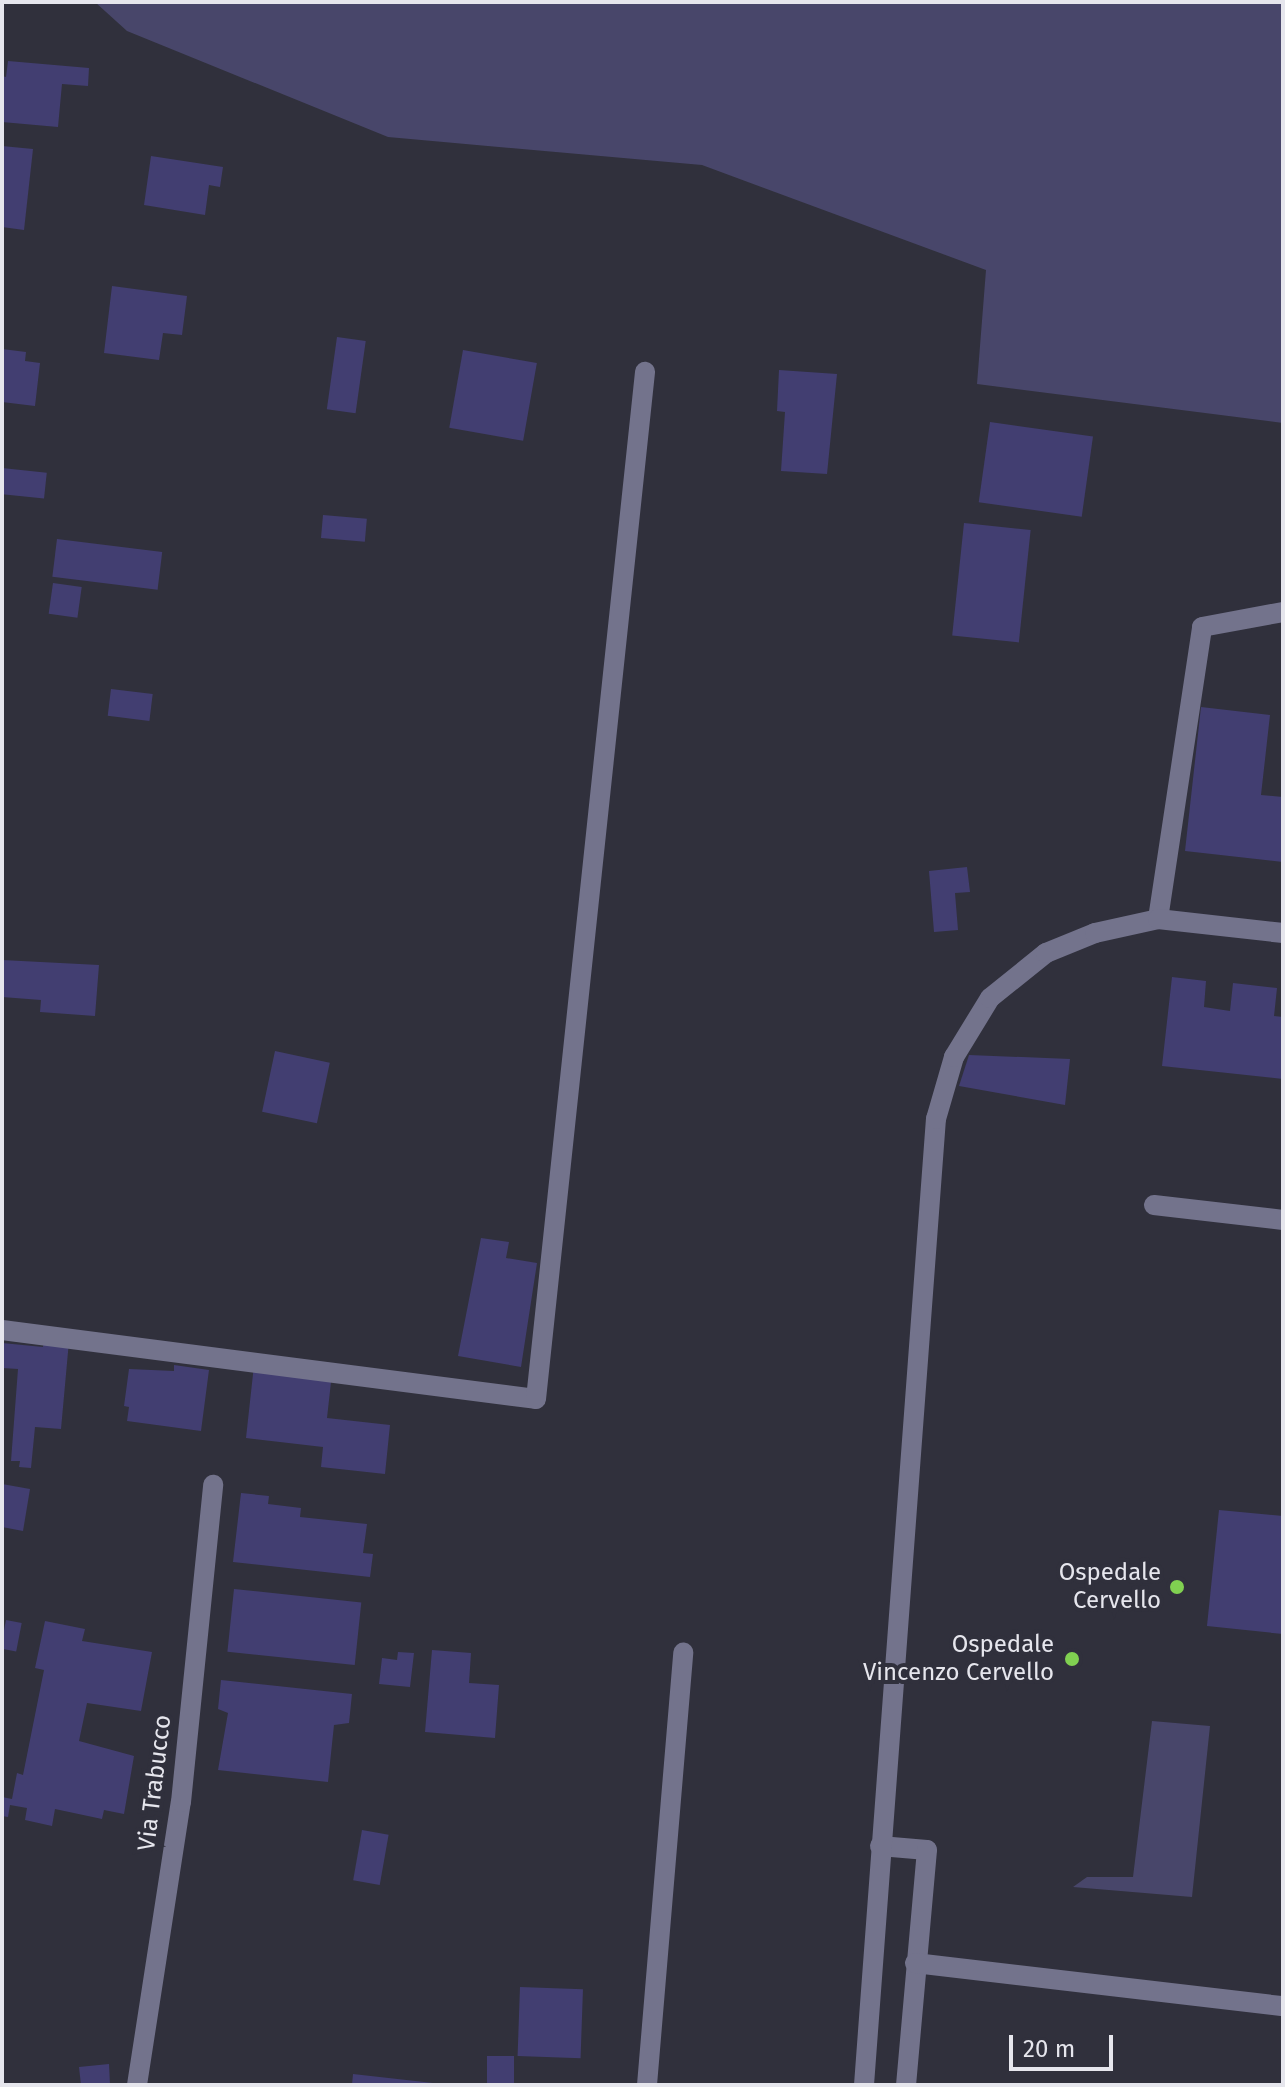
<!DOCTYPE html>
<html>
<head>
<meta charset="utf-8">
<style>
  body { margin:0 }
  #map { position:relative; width:1285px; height:2087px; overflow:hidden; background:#30303c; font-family:"Fira Sans",sans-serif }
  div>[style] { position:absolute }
  .green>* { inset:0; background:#48466a }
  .building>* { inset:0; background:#423e71; transform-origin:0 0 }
  .minor>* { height:20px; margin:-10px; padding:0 10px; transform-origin:10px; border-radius:10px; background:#73738c }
  .dots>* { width:22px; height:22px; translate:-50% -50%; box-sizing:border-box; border:4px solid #30303c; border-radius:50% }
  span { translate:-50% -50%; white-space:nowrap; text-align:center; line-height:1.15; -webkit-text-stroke:8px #30303c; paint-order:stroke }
  .poi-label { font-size:24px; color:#e6e6ed }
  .right { translate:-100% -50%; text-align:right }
  .street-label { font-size:24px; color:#e6e6ed }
  .frame { position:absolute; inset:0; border:4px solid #e6e6ed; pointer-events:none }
  .scale { position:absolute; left:1009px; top:2035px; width:104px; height:36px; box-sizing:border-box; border:4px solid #e6e6ed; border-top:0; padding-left:10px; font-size:24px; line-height:28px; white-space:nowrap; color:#e6e6ed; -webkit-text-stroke:6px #30303c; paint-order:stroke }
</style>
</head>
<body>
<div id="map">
  <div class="green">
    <i style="clip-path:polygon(95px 2px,1283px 2px,1283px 423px,977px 384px,986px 270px,702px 165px,388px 137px,127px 31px)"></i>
    <i style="clip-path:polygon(1152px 1721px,1210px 1726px,1192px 1897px,1073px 1887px,1087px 1877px,1133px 1877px)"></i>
  </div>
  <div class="building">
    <i style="clip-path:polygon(8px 61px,89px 68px,88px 86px,62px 84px,58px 127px,2px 122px,2px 76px,6px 77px)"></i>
    <i style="clip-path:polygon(2px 146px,33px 149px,24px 230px,2px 227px)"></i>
    <i style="clip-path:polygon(151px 156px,223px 167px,220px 187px,209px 185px,205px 215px,144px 205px)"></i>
    <i style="clip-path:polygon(112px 286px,187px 296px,182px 335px,163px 333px,159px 360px,104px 353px)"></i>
    <i style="left:337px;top:337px;width:29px;height:73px;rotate:8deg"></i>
    <i style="clip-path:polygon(2px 349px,26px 352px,25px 361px,40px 363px,35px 406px,2px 402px)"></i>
    <i style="left:463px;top:350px;width:75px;height:79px;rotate:10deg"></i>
    <i style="clip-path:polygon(779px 370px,837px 374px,827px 474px,781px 471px,785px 412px,777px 411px)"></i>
    <i style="left:990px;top:422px;width:104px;height:81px;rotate:8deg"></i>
    <i style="left:2px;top:468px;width:45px;height:26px;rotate:6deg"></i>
    <i style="left:323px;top:515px;width:44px;height:23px;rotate:5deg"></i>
    <i style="left:964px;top:523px;width:67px;height:113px;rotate:6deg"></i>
    <i style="left:57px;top:539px;width:106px;height:38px;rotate:7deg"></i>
    <i style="left:53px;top:583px;width:29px;height:31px;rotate:8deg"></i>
    <i style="left:111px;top:689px;width:42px;height:27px;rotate:7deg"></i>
    <i style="clip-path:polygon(1201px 707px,1270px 715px,1261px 795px,1283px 797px,1283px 862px,1185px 851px)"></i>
    <i style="clip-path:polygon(967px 867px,970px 892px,955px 893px,958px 930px,934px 932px,929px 871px)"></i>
    <i style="clip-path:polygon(2px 960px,99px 965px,95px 1016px,40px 1012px,41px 1000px,2px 997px)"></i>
    <i style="clip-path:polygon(1172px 977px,1206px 981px,1204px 1007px,1230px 1011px,1233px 983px,1277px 988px,1274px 1016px,1283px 1017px,1283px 1079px,1162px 1066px)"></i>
    <i style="left:275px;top:1051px;width:56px;height:62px;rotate:12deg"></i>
    <i style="clip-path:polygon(969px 1055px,1070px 1059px,1065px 1105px,959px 1086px)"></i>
    <i style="clip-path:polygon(481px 1238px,509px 1242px,506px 1258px,537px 1263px,521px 1367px,458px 1356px)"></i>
    <i style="clip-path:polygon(44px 1339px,69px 1341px,61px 1429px,35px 1427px,31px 1468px,19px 1467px,20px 1461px,11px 1461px,18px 1369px,2px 1368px,2px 1343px,43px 1347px)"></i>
    <i style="clip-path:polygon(174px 1365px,209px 1370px,201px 1431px,127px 1421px,129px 1407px,124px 1406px,129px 1369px,174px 1371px)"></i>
    <i style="clip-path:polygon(254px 1365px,332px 1373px,327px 1418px,390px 1425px,385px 1474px,321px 1467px,323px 1447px,246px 1438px)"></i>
    <i style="clip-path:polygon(2px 1484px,30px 1489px,23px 1531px,2px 1527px)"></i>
    <i style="clip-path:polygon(241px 1493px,269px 1496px,268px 1504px,301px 1508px,300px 1517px,367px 1524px,363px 1553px,373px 1554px,370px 1577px,233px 1562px)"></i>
    <i style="clip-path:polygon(1219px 1510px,1283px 1516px,1283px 1634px,1207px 1626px)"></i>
    <i style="left:234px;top:1589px;width:128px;height:63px;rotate:6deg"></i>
    <i style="left:6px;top:1620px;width:16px;height:29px;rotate:11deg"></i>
    <i style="clip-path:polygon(45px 1621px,85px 1629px,82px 1641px,152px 1652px,141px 1711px,87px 1703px,79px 1741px,134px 1756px,124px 1814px,104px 1810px,102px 1819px,55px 1809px,52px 1826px,25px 1820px,27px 1808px,10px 1805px,8px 1817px,2px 1816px,2px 1797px,12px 1799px,17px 1773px,23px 1775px,44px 1670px,35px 1668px)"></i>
    <i style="clip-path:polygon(432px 1650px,471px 1653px,469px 1683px,499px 1685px,495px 1738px,425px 1732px)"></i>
    <i style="clip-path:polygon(398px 1652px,414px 1653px,410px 1687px,379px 1684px,382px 1658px,397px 1660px)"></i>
    <i style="clip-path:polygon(221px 1680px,352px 1694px,349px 1723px,334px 1725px,328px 1782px,218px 1770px,228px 1713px,218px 1709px)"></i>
    <i style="left:362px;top:1830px;width:27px;height:51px;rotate:10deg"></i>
    <i style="left:520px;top:1987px;width:63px;height:69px;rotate:2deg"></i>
    <i style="left:487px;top:2056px;width:27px;height:28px"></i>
    <i style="clip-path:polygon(109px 2064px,110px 2085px,81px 2085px,79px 2067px)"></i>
    <i style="clip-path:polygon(353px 2074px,433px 2083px,433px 2085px,352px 2085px)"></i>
  </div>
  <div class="minor">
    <i style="left:1158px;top:919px;width:295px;rotate:-81.4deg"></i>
    <i style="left:1202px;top:627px;width:82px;rotate:-10.5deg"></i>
    <i style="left:1154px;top:1205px;width:130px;rotate:6.6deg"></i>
    <i style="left:2px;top:1330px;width:538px;rotate:7.36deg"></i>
    <i style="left:536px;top:1399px;width:1033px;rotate:-83.94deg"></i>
    <i style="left:880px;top:1846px;width:47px;rotate:4.9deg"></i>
    <i style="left:927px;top:1850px;width:236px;rotate:95.1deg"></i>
    <i style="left:915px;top:1963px;width:371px;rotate:6.7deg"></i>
    <i style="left:137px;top:2085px;width:286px;rotate:-81.2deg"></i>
    <i style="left:181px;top:1802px;width:319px;rotate:-84.2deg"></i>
    <i style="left:647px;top:2085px;width:434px;rotate:-85.2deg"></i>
    <i style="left:864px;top:2085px;width:969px;rotate:-85.74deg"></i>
    <i style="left:936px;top:1119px;width:65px;rotate:-73.8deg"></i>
    <i style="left:954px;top:1057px;width:69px;rotate:-58.6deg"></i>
    <i style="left:990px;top:998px;width:72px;rotate:-38.8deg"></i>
    <i style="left:1046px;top:953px;width:53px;rotate:-22.2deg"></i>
    <i style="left:1095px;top:933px;width:65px;rotate:-12.5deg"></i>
    <i style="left:1158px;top:919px;width:126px;rotate:6.4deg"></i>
  </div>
  <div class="dots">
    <i style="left:1177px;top:1587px;background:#80d051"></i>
    <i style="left:1072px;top:1659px;background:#80d051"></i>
  </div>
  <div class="poi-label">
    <span class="right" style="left:1161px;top:1587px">Ospedale<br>Cervello</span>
    <span class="right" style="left:1054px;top:1659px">Ospedale<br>Vincenzo Cervello</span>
  </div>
  <div class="street-label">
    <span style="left:155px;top:1783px;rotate:-83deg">Via Trabucco</span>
  </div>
  <div class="frame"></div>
  <div class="scale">20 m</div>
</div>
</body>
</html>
